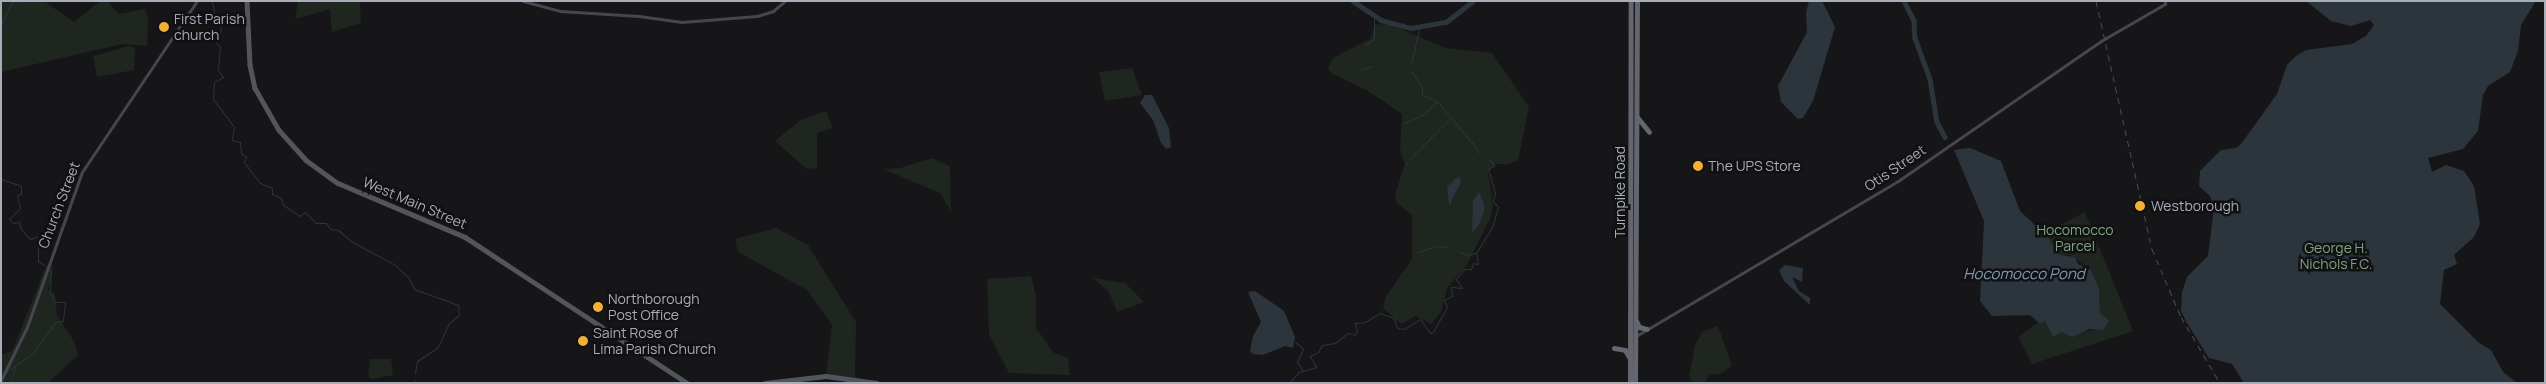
<!DOCTYPE html>
<html>
<head>
<meta charset="utf-8">
<style>
  body { margin:0 }
  #map { position:relative; width:2546px; height:384px; overflow:hidden; background:#161618; font-family:Manrope,sans-serif }
  div>[style] { position:absolute }
  .green>* { inset:0; background:#1e261f }
  .water>* { inset:0; background:#2c353c }
  .stream>* { height:1px; margin:-0.5px; padding:0 0.5px; transform-origin:0.5px; border-radius:0.5px; background:#2c353c }
  .river>* { height:4.5px; margin:-2.25px; padding:0 2.25px; transform-origin:2.25px; border-radius:2.25px; background:#2c353c }
  .secondary>* { height:3px; margin:-1.5px; padding:0 1.5px; transform-origin:1.5px; border-radius:1.5px; background:#45474d }
  .primary>* { height:4.5px; margin:-2.25px; padding:0 2.25px; transform-origin:2.25px; border-radius:2.25px; background:#53555c }
  .highway>* { height:5px; margin:-2.5px; padding:0 2.5px; transform-origin:2.5px; border-radius:2.5px; background:#63666e }
  .rail>* { height:1px; margin-top:-0.5px; transform-origin:0; background:repeating-linear-gradient(90deg,#4a4c52 0 6px,transparent 0 11px) }
  .secondary-bridge>* { height:3px; margin:-1.5px; padding:0 1.5px; transform-origin:1.5px; border-radius:1.5px; background:#45474d }
  .dots>* { width:14px; height:14px; translate:-50% -50%; box-sizing:border-box; border:2px solid #111113; border-radius:50% }
  span { translate:-50% -50%; white-space:nowrap; text-align:center; line-height:1.15; -webkit-text-stroke:5px #111113; paint-order:stroke }
  .poi-label { font-size:14px; color:#a8adb8 }
  .left { translate:0 -50%; text-align:left }
  .street-label { font-size:14px; color:#a8adb8 }
  .park-label { font-size:14px; color:#7fa381 }
  .water-label { font-size:15px; color:#7f9bb3; font-style:italic }
  .frame { position:absolute; inset:0; border:2px solid #a8adb8; pointer-events:none }
</style>
</head>
<body>
<div id="map">
  <div class="green">
    <i style="clip-path:polygon(1px 1px,44px 1px,74px 22px,100px 1px,108px 1px,118px 14px,145px 9px,148px 17px,147px 46px,122px 44px,1px 72px)"></i>
    <i style="clip-path:polygon(298px 1px,360px 1px,361px 23px,332px 32px,330px 9px,295px 19px)"></i>
    <i style="clip-path:polygon(1375px 24px,1392px 25px,1445px 48px,1492px 53px,1529px 107px,1518px 160px,1509px 164px,1495px 164px,1488px 172px,1493px 204px,1490px 219px,1467px 265px,1447px 288px,1441px 312px,1431px 324px,1416px 316px,1401px 324px,1383px 308px,1386px 296px,1412px 259px,1412px 215px,1397px 203px,1395px 195px,1405px 163px,1400px 152px,1402px 114px,1368px 91px,1331px 73px,1328px 68px,1333px 58px,1370px 39px)"></i>
    <i style="clip-path:polygon(129px 46px,135px 48px,134px 70px,97px 77px,93px 56px)"></i>
    <i style="clip-path:polygon(1132px 68px,1142px 95px,1105px 101px,1099px 72px)"></i>
    <i style="clip-path:polygon(826px 111px,833px 128px,817px 133px,817px 168px,807px 169px,775px 141px,799px 121px)"></i>
    <i style="clip-path:polygon(932px 158px,950px 166px,951px 212px,940px 193px,883px 169px,900px 168px)"></i>
    <i style="clip-path:polygon(2085px 212px,2133px 331px,2032px 364px,2018px 337px,2037px 323px,2045px 321px,2050px 327px,2068px 333px,2103px 329px,2108px 321px,2100px 313px,2099px 288px,2091px 270px,2070px 255px,2060px 255px,2045px 233px)"></i>
    <i style="clip-path:polygon(776px 228px,808px 245px,856px 322px,855px 379px,826px 376px,832px 325px,807px 290px,738px 252px,735px 239px)"></i>
    <i style="clip-path:polygon(47px 264px,53px 273px,48px 290px,55px 294px,57px 315px,75px 343px,78px 355px,48px 383px,1px 383px,1px 355px,12px 351px)"></i>
    <i style="clip-path:polygon(1031px 276px,1036px 296px,1036px 328px,1054px 353px,1068px 358px,1070px 375px,1009px 373px,989px 334px,987px 279px)"></i>
    <i style="clip-path:polygon(1093px 278px,1125px 283px,1144px 302px,1117px 312px,1109px 292px)"></i>
    <i style="clip-path:polygon(1718px 326px,1732px 366px,1720px 374px,1709px 374px,1705px 383px,1693px 383px,1689px 377px,1695px 345px,1702px 332px)"></i>
    <i style="clip-path:polygon(370px 359px,391px 359px,393px 375px,371px 379px,368px 376px)"></i>
  </div>
  <div class="water">
    <i style="clip-path:polygon(1809px 1px,1822px 1px,1835px 27px,1813px 101px,1803px 118px,1798px 119px,1781px 102px,1778px 86px,1807px 32px,1806px 13px)"></i>
    <i style="clip-path:polygon(2306px 1px,2536px 1px,2521px 25px,2518px 51px,2510px 72px,2488px 86px,2483px 95px,2478px 131px,2463px 149px,2428px 158px,2432px 172px,2446px 165px,2464px 171px,2474px 186px,2480px 224px,2474px 237px,2454px 255px,2457px 264px,2444px 270px,2440px 304px,2479px 343px,2491px 350px,2503px 372px,2517px 383px,2244px 383px,2232px 364px,2209px 358px,2187px 323px,2181px 311px,2182px 292px,2187px 277px,2208px 256px,2214px 208px,2210px 196px,2199px 186px,2200px 171px,2221px 150px,2236px 148px,2241px 144px,2277px 94px,2287px 65px,2296px 56px,2306px 50px,2352px 44px,2366px 36px,2374px 25px,2370px 20px,2351px 26px,2331px 21px)"></i>
    <i style="clip-path:polygon(1145px 95px,1152px 95px,1169px 128px,1171px 147px,1166px 149px,1161px 143px,1153px 120px,1140px 103px)"></i>
    <i style="clip-path:polygon(1970px 148px,2001px 161px,2020px 211px,2048px 237px,2060px 255px,2075px 257px,2078px 264px,2091px 270px,2099px 288px,2100px 313px,2109px 321px,2103px 330px,2089px 329px,2073px 337px,2061px 332px,2053px 337px,2045px 321px,2040px 324px,2030px 315px,1992px 316px,1980px 301px,1984px 221px,1954px 150px)"></i>
    <i style="clip-path:polygon(1456px 178px,1460px 178px,1461px 182px,1449px 206px,1447px 187px)"></i>
    <i style="clip-path:polygon(1479px 192px,1485px 207px,1479px 225px,1472px 232px,1473px 201px)"></i>
    <i style="clip-path:polygon(1785px 265px,1803px 268px,1802px 282px,1792px 277px,1799px 291px,1810px 298px,1810px 305px,1784px 281px,1779px 270px)"></i>
    <i style="clip-path:polygon(1255px 291px,1284px 311px,1295px 337px,1293px 348px,1285px 346px,1263px 355px,1252px 354px,1250px 350px,1253px 336px,1261px 322px,1248px 292px)"></i>
  </div>
  <div class="stream">
    <i style="left:212px;top:1px;width:21px;rotate:79deg"></i>
    <i style="left:216px;top:22px;width:7px;rotate:45deg"></i>
    <i style="left:221px;top:27px;width:9px;rotate:96deg"></i>
    <i style="left:220px;top:36px;width:7px;rotate:135deg"></i>
    <i style="left:215px;top:41px;width:8px;rotate:50deg"></i>
    <i style="left:220px;top:47px;width:23px;rotate:95deg"></i>
    <i style="left:218px;top:70px;width:9px;rotate:54deg"></i>
    <i style="left:223px;top:77px;width:10px;rotate:151deg"></i>
    <i style="left:214px;top:82px;width:17px;rotate:93deg"></i>
    <i style="left:213px;top:99px;width:35px;rotate:53deg"></i>
    <i style="left:234px;top:127px;width:13px;rotate:99deg"></i>
    <i style="left:232px;top:140px;width:8px;rotate:14deg"></i>
    <i style="left:240px;top:142px;width:11px;rotate:85deg"></i>
    <i style="left:241px;top:153px;width:6px;rotate:39deg"></i>
    <i style="left:246px;top:157px;width:5px;rotate:112deg"></i>
    <i style="left:244px;top:162px;width:26px;rotate:53deg"></i>
    <i style="left:260px;top:183px;width:13px;rotate:23deg"></i>
    <i style="left:272px;top:188px;width:6px;rotate:90deg"></i>
    <i style="left:272px;top:194px;width:10px;rotate:24deg"></i>
    <i style="left:281px;top:198px;width:7px;rotate:74deg"></i>
    <i style="left:283px;top:205px;width:20px;rotate:33deg"></i>
    <i style="left:300px;top:216px;width:6px;rotate:-39deg"></i>
    <i style="left:305px;top:212px;width:16px;rotate:45deg"></i>
    <i style="left:316px;top:223px;width:10px"></i>
    <i style="left:326px;top:223px;width:7px;rotate:56deg"></i>
    <i style="left:330px;top:229px;width:8px;rotate:7deg"></i>
    <i style="left:338px;top:230px;width:17px;rotate:40deg"></i>
    <i style="left:351px;top:241px;width:50px;rotate:28.6deg"></i>
    <i style="left:395px;top:265px;width:19px;rotate:43deg"></i>
    <i style="left:409px;top:278px;width:12px;rotate:66deg"></i>
    <i style="left:414px;top:289px;width:47px;rotate:20deg"></i>
    <i style="left:458px;top:305px;width:10px;rotate:84deg"></i>
    <i style="left:459px;top:315px;width:13px;rotate:141deg"></i>
    <i style="left:449px;top:323px;width:26px;rotate:115deg"></i>
    <i style="left:438px;top:347px;width:25px;rotate:146deg"></i>
    <i style="left:417px;top:361px;width:13px;rotate:99deg"></i>
    <i style="left:1px;top:23px;width:24px;rotate:-62deg"></i>
    <i style="left:12px;top:2px;width:8px;rotate:-7deg"></i>
    <i style="left:1365px;top:45px;width:11px;rotate:-34deg"></i>
    <i style="left:1374px;top:39px;width:23px;rotate:-90deg"></i>
    <i style="left:1411px;top:64px;width:37px;rotate:-77deg"></i>
    <i style="left:1361px;top:70px;width:12px;rotate:-20deg"></i>
    <i style="left:1412px;top:72px;width:18px;rotate:56deg"></i>
    <i style="left:1422px;top:87px;width:8px;rotate:90deg"></i>
    <i style="left:1422px;top:95px;width:16px;rotate:22deg"></i>
    <i style="left:1437px;top:101px;width:57px;rotate:49.9deg"></i>
    <i style="left:1474px;top:145px;width:9px;rotate:63deg"></i>
    <i style="left:1425px;top:113px;width:16px;rotate:-45deg"></i>
    <i style="left:1404px;top:123px;width:22px;rotate:-24deg"></i>
    <i style="left:1409px;top:160px;width:59px;rotate:-45.7deg"></i>
    <i style="left:1406px;top:164px;width:2px;rotate:-63deg"></i>
    <i style="left:1px;top:179px;width:21px;rotate:19deg"></i>
    <i style="left:21px;top:186px;width:7px;rotate:90deg"></i>
    <i style="left:21px;top:193px;width:5px;rotate:143deg"></i>
    <i style="left:17px;top:196px;width:12px;rotate:76deg"></i>
    <i style="left:20px;top:208px;width:16px;rotate:135deg"></i>
    <i style="left:9px;top:219px;width:6px;rotate:45deg"></i>
    <i style="left:13px;top:223px;width:6px;rotate:-9deg"></i>
    <i style="left:19px;top:222px;width:7px;rotate:74deg"></i>
    <i style="left:21px;top:229px;width:13px;rotate:48deg"></i>
    <i style="left:30px;top:239px;width:10px;rotate:-17deg"></i>
    <i style="left:40px;top:236px;width:5px;rotate:53deg"></i>
    <i style="left:43px;top:240px;width:6px;rotate:141deg"></i>
    <i style="left:38px;top:244px;width:17px;rotate:90deg"></i>
    <i style="left:38px;top:261px;width:7px;rotate:34deg"></i>
    <i style="left:1438px;top:246px;width:12px;rotate:9deg"></i>
    <i style="left:1418px;top:252px;width:19px;rotate:-18deg"></i>
    <i style="left:1460px;top:252px;width:9px;rotate:21deg"></i>
    <i style="left:1468px;top:255px;width:8px;rotate:-14deg"></i>
    <i style="left:1295px;top:342px;width:11px;rotate:41deg"></i>
    <i style="left:1303px;top:349px;width:14px;rotate:115deg"></i>
    <i style="left:1297px;top:362px;width:11px;rotate:56deg"></i>
    <i style="left:9px;top:370px;width:28px;rotate:-35deg"></i>
    <i style="left:32px;top:354px;width:39px;rotate:-54deg"></i>
    <i style="left:55px;top:322px;width:8px;rotate:-7deg"></i>
    <i style="left:63px;top:321px;width:19px;rotate:-84deg"></i>
    <i style="left:65px;top:302px;width:10px;rotate:180deg"></i>
    <i style="left:55px;top:302px;width:11px;rotate:-117deg"></i>
    <i style="left:50px;top:292px;width:26px;rotate:-88deg"></i>
    <i style="left:415px;top:380px;width:3px;rotate:72deg"></i>
    <i style="left:11px;top:383px;width:17px;rotate:-77deg"></i>
    <i style="left:1289px;top:383px;width:15px;rotate:-48deg"></i>
    <i style="left:1299px;top:372px;width:18px;rotate:-16deg"></i>
    <i style="left:1316px;top:367px;width:13px;rotate:-119deg"></i>
    <i style="left:1310px;top:356px;width:9px;rotate:-27deg"></i>
    <i style="left:1318px;top:352px;width:8px;rotate:-60deg"></i>
    <i style="left:1322px;top:345px;width:13px;rotate:-9deg"></i>
    <i style="left:1335px;top:343px;width:16px;rotate:-38deg"></i>
    <i style="left:1348px;top:333px;width:6px;rotate:18deg"></i>
    <i style="left:1354px;top:335px;width:5px;rotate:-53deg"></i>
    <i style="left:1357px;top:331px;width:8px;rotate:-104deg"></i>
    <i style="left:1355px;top:323px;width:10px;rotate:-6deg"></i>
    <i style="left:1365px;top:322px;width:17px;rotate:-31deg"></i>
    <i style="left:1380px;top:313px;width:15px;rotate:20deg"></i>
    <i style="left:1394px;top:318px;width:10px;rotate:73deg"></i>
    <i style="left:1397px;top:328px;width:7px;rotate:8deg"></i>
    <i style="left:1404px;top:329px;width:19px;rotate:-32deg"></i>
    <i style="left:1420px;top:319px;width:17px;rotate:54deg"></i>
    <i style="left:1430px;top:333px;width:3px;rotate:-18deg"></i>
    <i style="left:1433px;top:332px;width:29px;rotate:-61deg"></i>
    <i style="left:1447px;top:307px;width:8px;rotate:-113deg"></i>
    <i style="left:1444px;top:300px;width:9px;rotate:-27deg"></i>
    <i style="left:1452px;top:296px;width:9px;rotate:-96deg"></i>
    <i style="left:1451px;top:287px;width:11px;rotate:5deg"></i>
    <i style="left:1462px;top:288px;width:11px;rotate:-124deg"></i>
    <i style="left:1456px;top:279px;width:13px;rotate:-51deg"></i>
    <i style="left:1464px;top:269px;width:7px"></i>
    <i style="left:1471px;top:269px;width:6px;rotate:-72deg"></i>
    <i style="left:1473px;top:263px;width:5px;rotate:11deg"></i>
    <i style="left:1478px;top:264px;width:11px;rotate:-100deg"></i>
    <i style="left:1476px;top:253px;width:31px;rotate:-58deg"></i>
    <i style="left:1492px;top:227px;width:21px;rotate:-73deg"></i>
    <i style="left:1498px;top:207px;width:8px;rotate:-130deg"></i>
    <i style="left:1493px;top:201px;width:8px;rotate:-76deg"></i>
    <i style="left:1495px;top:193px;width:25px;rotate:-106deg"></i>
    <i style="left:1488px;top:169px;width:7px;rotate:-27deg"></i>
    <i style="left:1494px;top:166px;width:3px;rotate:-108deg"></i>
    <i style="left:1493px;top:163px;width:6px;rotate:-141deg"></i>
  </div>
  <div class="river">
    <i style="left:1353px;top:1px;width:34px;rotate:34deg"></i>
    <i style="left:1381px;top:20px;width:31px;rotate:15deg"></i>
    <i style="left:1411px;top:28px;width:36px;rotate:-10deg"></i>
    <i style="left:1446px;top:22px;width:34px;rotate:-38deg"></i>
    <i style="left:1904px;top:1px;width:22px;rotate:63deg"></i>
    <i style="left:1914px;top:21px;width:17px;rotate:87deg"></i>
    <i style="left:1915px;top:38px;width:44px;rotate:69.9deg"></i>
    <i style="left:1930px;top:79px;width:44px;rotate:80.8deg"></i>
    <i style="left:1937px;top:122px;width:17px;rotate:62deg"></i>
  </div>
  <div class="secondary">
    <i style="left:523px;top:1px;width:38px;rotate:15deg"></i>
    <i style="left:560px;top:11px;width:79px;rotate:3.6deg"></i>
    <i style="left:639px;top:16px;width:43px;rotate:7.9deg"></i>
    <i style="left:682px;top:22px;width:75px;rotate:-4.6deg"></i>
    <i style="left:757px;top:16px;width:17px;rotate:-17deg"></i>
    <i style="left:773px;top:11px;width:16px;rotate:-40deg"></i>
    <i style="left:2106px;top:38px;width:68px;rotate:-30deg"></i>
    <i style="left:2165px;top:4px;width:3px;rotate:-90deg"></i>
    <i style="left:1636px;top:336px;width:304px;rotate:-30.6deg"></i>
    <i style="left:1898px;top:181px;width:247px;rotate:-34.6deg"></i>
    <i style="left:1px;top:380px;width:59px;rotate:-63.9deg"></i>
    <i style="left:27px;top:327px;width:164px;rotate:-70.5deg"></i>
    <i style="left:82px;top:172px;width:206px;rotate:-56.1deg"></i>
  </div>
  <div class="primary">
    <i style="left:247px;top:1px;width:64px;rotate:87.3deg"></i>
    <i style="left:250px;top:65px;width:24px;rotate:78deg"></i>
    <i style="left:255px;top:88px;width:48px;rotate:60.3deg"></i>
    <i style="left:279px;top:130px;width:40px;rotate:48deg"></i>
    <i style="left:306px;top:160px;width:39px;rotate:36deg"></i>
    <i style="left:338px;top:183px;width:138px;rotate:23deg"></i>
    <i style="left:465px;top:237px;width:266px;rotate:33.3deg"></i>
    <i style="left:765px;top:383px;width:61px;rotate:-6.5deg"></i>
    <i style="left:826px;top:376px;width:51px;rotate:7.8deg"></i>
  </div>
  <div class="highway">
    <i style="left:1637px;top:117px;width:19px;rotate:51deg"></i>
    <i style="left:1636px;top:321px;width:7px;rotate:63deg"></i>
    <i style="left:1639px;top:327px;width:8px;rotate:14deg"></i>
    <i style="left:1614px;top:348px;width:11px;rotate:10deg"></i>
    <i style="left:1625px;top:350px;width:8px;rotate:60deg"></i>
    <i style="left:1630px;top:383px;width:382px;rotate:-89.9deg"></i>
    <i style="left:1635px;top:383px;width:382px;rotate:-89.7deg"></i>
  </div>
  <div class="rail">
    <i style="left:2096px;top:1px;width:254px;rotate:77.3deg"></i>
    <i style="left:2152px;top:249px;width:74px;rotate:66.9deg"></i>
    <i style="left:2181px;top:317px;width:77px;rotate:59.4deg"></i>
  </div>
  <div class="secondary-bridge">
    <i style="left:2101px;top:41px;width:6px;rotate:-31deg"></i>
  </div>
  <div class="dots">
    <i style="left:164px;top:27px;background:#f2b134"></i>
    <i style="left:1698px;top:166px;background:#f2b134"></i>
    <i style="left:2140px;top:206px;background:#f2b134"></i>
    <i style="left:598px;top:307px;background:#f2b134"></i>
    <i style="left:583px;top:341px;background:#f2b134"></i>
  </div>
  <div class="poi-label">
    <span class="left" style="left:174px;top:27px">First Parish<br>church</span>
    <span class="left" style="left:1708px;top:166px">The UPS Store</span>
    <span class="left" style="left:2151px;top:206px">Westborough</span>
    <span class="left" style="left:608px;top:307px">Northborough<br>Post Office</span>
    <span class="left" style="left:593px;top:341px">Saint Rose of<br>Lima Parish Church</span>
  </div>
  <div class="street-label">
    <span style="left:1895px;top:168px;rotate:-34deg">Otis Street</span>
    <span style="left:1620px;top:192px;rotate:-90deg">Turnpike Road</span>
    <span style="left:415px;top:203px;rotate:23deg">West Main Street</span>
    <span style="left:59px;top:205px;rotate:-69deg">Church Street</span>
  </div>
  <div class="park-label">
    <span style="left:2075px;top:238px">Hocomocco<br>Parcel</span>
    <span style="left:2336px;top:256px">George H.<br>Nichols F.C.</span>
  </div>
  <div class="water-label">
    <span style="left:2024px;top:274px">Hocomocco Pond</span>
  </div>
  <div class="frame"></div>
</div>
</body>
</html>
